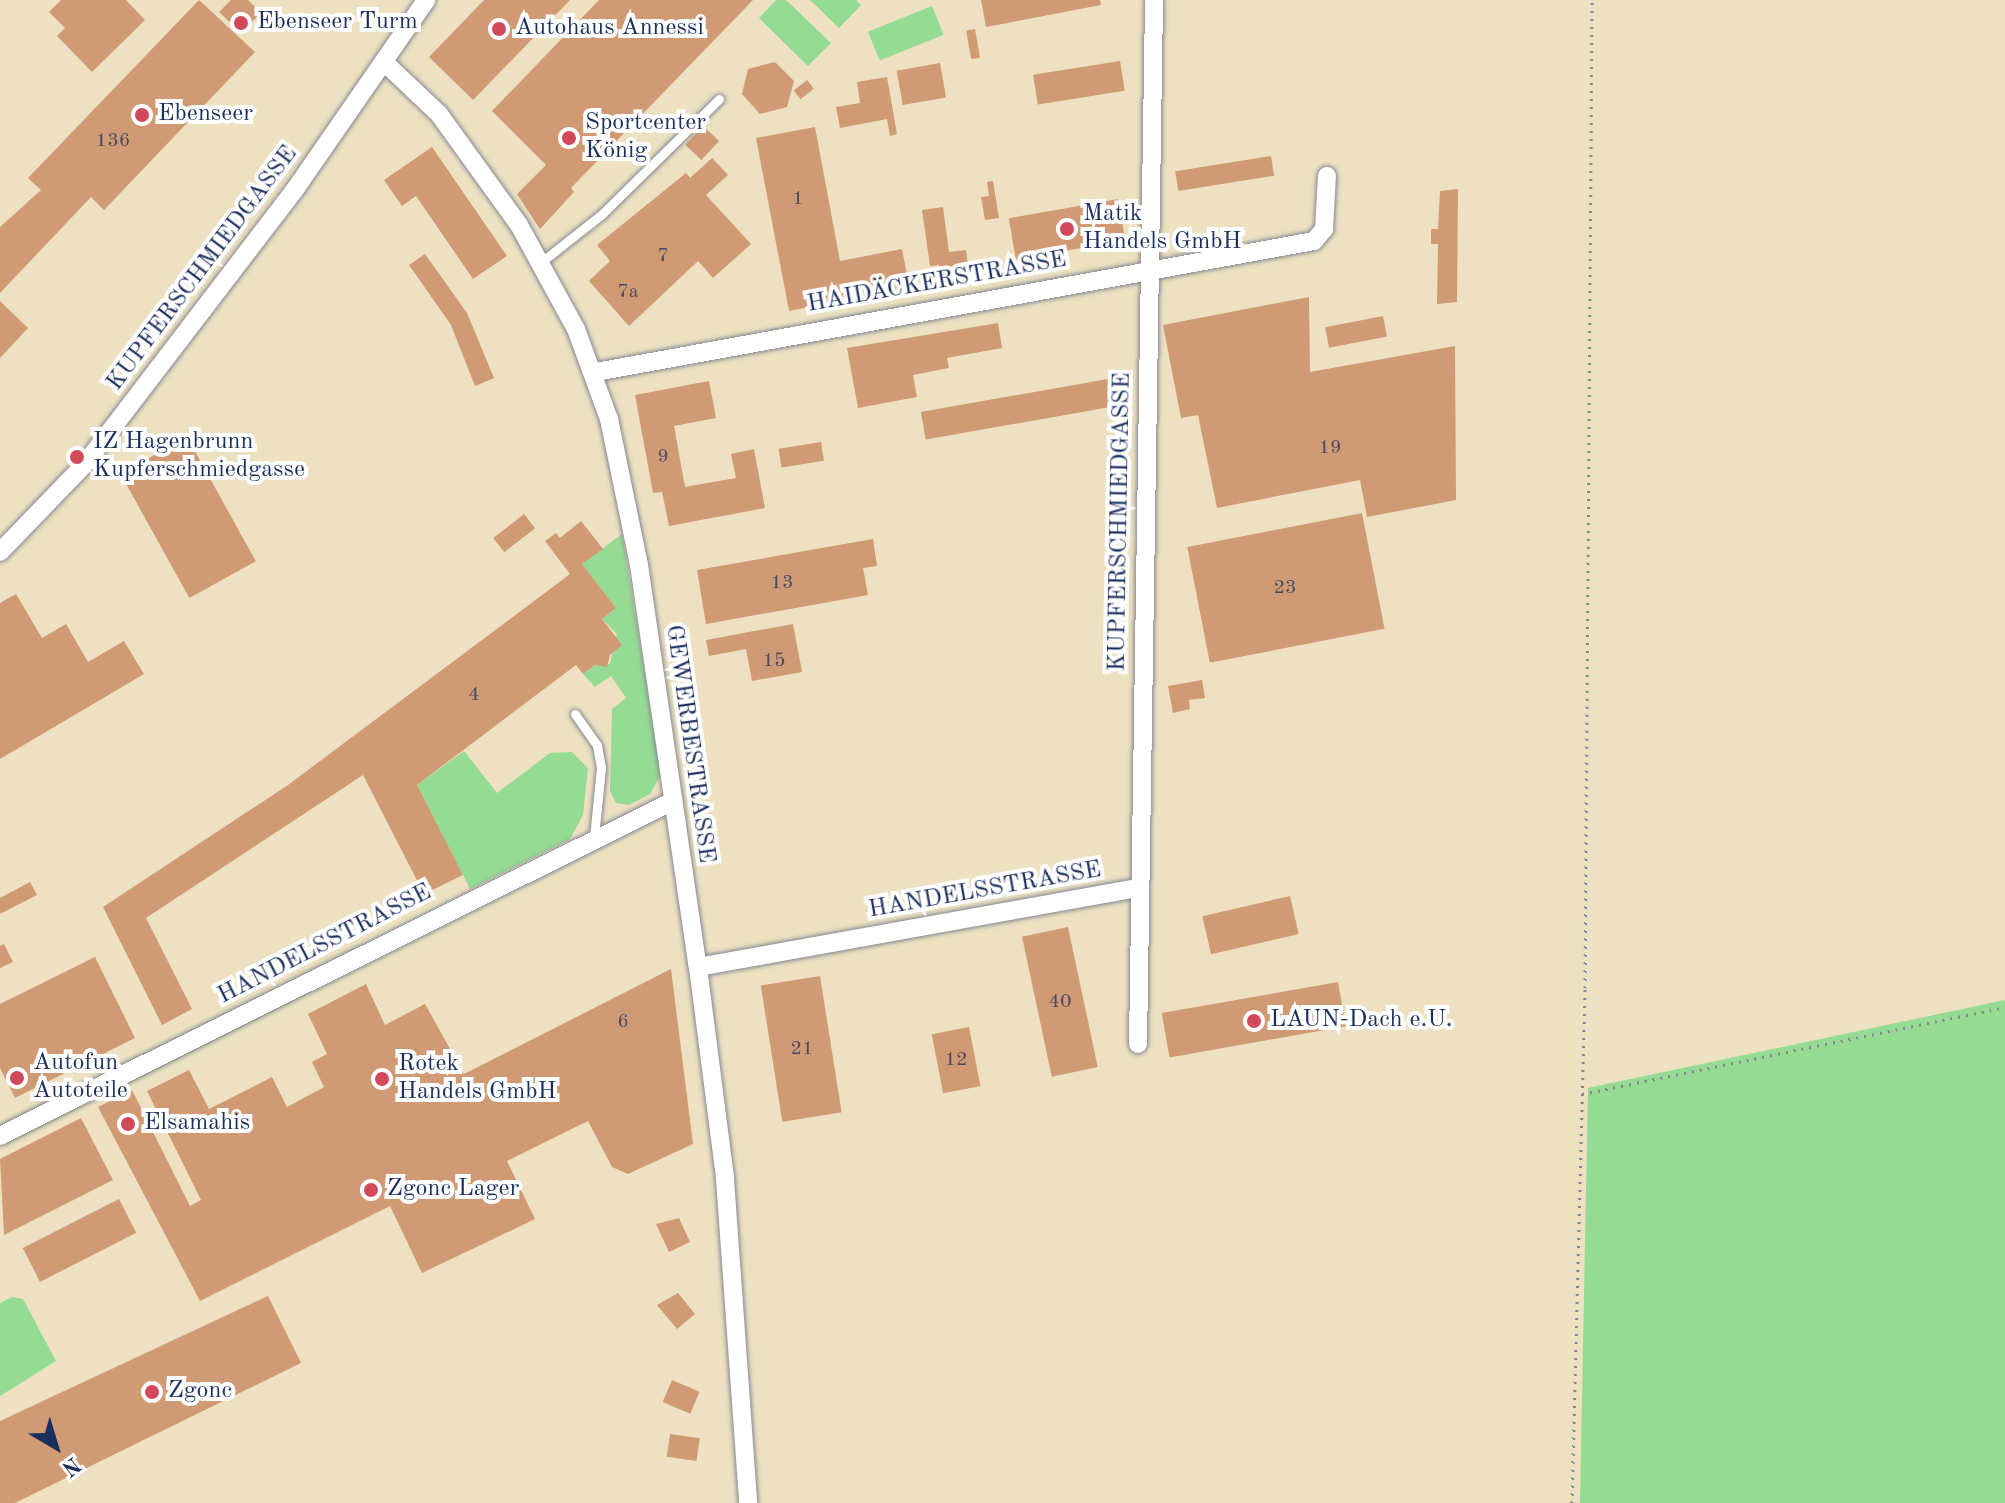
<!DOCTYPE html>
<html>
<head>
<meta charset="utf-8">
<style>
  body { margin:0 }
  #map { position:relative; width:2005px; height:1503px; overflow:hidden; background:#ede1c2; font-family:"Old Standard TT",serif }
  div>[style] { position:absolute }
  .green>* { inset:0; background:#95db94; transform-origin:0 0 }
  .building>* { inset:0; background:#d09a74; transform-origin:0 0 }
  .path>* { height:3px; margin-top:-1.5px; transform-origin:0; background:repeating-linear-gradient(90deg,#848890 0 2px,transparent 0 8px) }
  .roads { filter:drop-shadow(0 0 2px #848890) drop-shadow(0 0 2px #848890) }
  .lane>* { height:9px; margin:-4.5px; padding:0 4.5px; transform-origin:4.5px; border-radius:4.5px; background:#fff }
  .street>* { height:18px; margin:-9px; padding:0 9px; transform-origin:9px; border-radius:9px; background:#fff }
  .dots>* { width:22px; height:22px; translate:-50% -50%; box-sizing:border-box; border:4px solid #fff; border-radius:50% }
  span { translate:-50% -50%; white-space:nowrap; text-align:center; line-height:1.15; -webkit-text-stroke:8px #fff; paint-order:stroke }
  .number-label { font-size:20px; color:#484a64 }
  .number-label span { -webkit-text-stroke-width:0 }
  .poi-label { font-size:24px; color:#1b2f5e }
  .left { translate:0 -50%; text-align:left }
  .street-label { font-size:24px; color:#1b2f5e }
  .north { position:absolute; left:16px; top:1407px; width:80px; height:80px; -webkit-text-stroke:6px #fff; paint-order:stroke; rotate:142deg; font-size:22px; font-weight:700; line-height:32px; text-align:center; color:#1b2f5e }
  .north::after { content:''; display:block; margin:auto; width:28px; height:36px; background:#1b2f5e; clip-path:polygon(50% 0,100% 100%,50% 72%,0 100%) }
</style>
</head>
<body>
<div id="map">
  <div class="green">
    <i style="clip-path:polygon(776px 0,786px 0,831px 43px,808px 66px,759px 18px)"></i>
    <i style="clip-path:polygon(810px 0,856px 0,861px 5px,839px 28px)"></i>
    <i style="left:932px;top:6px;width:31px;height:69px;rotate:68deg"></i>
    <i style="clip-path:polygon(622px 534px,661px 775px,650px 794px,629px 805px,616px 803px,610px 791px,612px 709px,626px 698px,611px 676px,595px 687px,583px 674px,595px 665px,610px 664px,617px 634px,602px 619px,616px 608px,582px 564px)"></i>
    <i style="clip-path:polygon(464px 751px,497px 793px,550px 753px,572px 752px,588px 768px,583px 815px,570px 839px,470px 889px,417px 785px)"></i>
    <i style="clip-path:polygon(2005px 1000px,2005px 1503px,1580px 1503px,1588px 1088px)"></i>
    <i style="clip-path:polygon(12px 1297px,23px 1299px,56px 1361px,0 1396px,0 1303px)"></i>
  </div>
  <div class="building">
    <i style="clip-path:polygon(61px 0,126px 0,145px 20px,92px 72px,57px 36px,65px 28px,49px 12px)"></i>
    <i style="clip-path:polygon(199px 0,255px 52px,104px 210px,91px 197px,0 293px,0 227px,41px 190px,28px 178px)"></i>
    <i style="clip-path:polygon(231px 0,248px 0,261px 13px,241px 33px,219px 12px)"></i>
    <i style="clip-path:polygon(484px 0,570px 0,473px 100px,429px 57px)"></i>
    <i style="clip-path:polygon(599px 0,753px 0,571px 188px,574px 192px,540px 229px,517px 194px,546px 165px,492px 111px)"></i>
    <i style="clip-path:polygon(981px 0,1100px 0,1101px 5px,986px 27px)"></i>
    <i style="left:975px;top:29px;width:29px;height:9px;rotate:80deg"></i>
    <i style="left:1120px;top:61px;width:30px;height:88px;rotate:81deg"></i>
    <i style="clip-path:polygon(775px 62px,794px 81px,787px 107px,760px 114px,742px 94px,748px 69px)"></i>
    <i style="left:940px;top:63px;width:35px;height:44px;rotate:80deg"></i>
    <i style="clip-path:polygon(887px 77px,897px 134px,890px 136px,887px 119px,840px 128px,836px 107px,860px 103px,857px 82px)"></i>
    <i style="left:807px;top:80px;width:11px;height:17px;rotate:52deg"></i>
    <i style="left:703px;top:126px;width:22px;height:26px;rotate:43deg"></i>
    <i style="clip-path:polygon(815px 127px,840px 261px,902px 249px,911px 295px,896px 298px,884px 292px,789px 311px,756px 138px)"></i>
    <i style="clip-path:polygon(432px 147px,507px 256px,473px 279px,416px 196px,402px 206px,384px 180px)"></i>
    <i style="left:1271px;top:156px;width:20px;height:97px;rotate:81deg"></i>
    <i style="clip-path:polygon(712px 158px,728px 175px,706px 195px,751px 244px,713px 278px,698px 261px,629px 326px,589px 281px,610px 261px,597px 245px,686px 173px,690px 178px)"></i>
    <i style="clip-path:polygon(993px 181px,999px 218px,985px 220px,981px 197px,989px 196px,987px 182px)"></i>
    <i style="clip-path:polygon(1458px 189px,1457px 302px,1437px 304px,1438px 244px,1431px 244px,1431px 229px,1438px 229px,1440px 191px)"></i>
    <i style="left:1118px;top:199px;width:42px;height:111px;rotate:80deg"></i>
    <i style="clip-path:polygon(943px 207px,949px 252px,966px 250px,969px 274px,941px 279px,939px 265px,930px 266px,922px 210px)"></i>
    <i style="clip-path:polygon(425px 254px,467px 313px,494px 378px,475px 386px,451px 325px,409px 265px)"></i>
    <i style="clip-path:polygon(1309px 297px,1310px 372px,1455px 346px,1456px 500px,1367px 517px,1360px 480px,1217px 508px,1198px 415px,1181px 418px,1163px 325px)"></i>
    <i style="clip-path:polygon(0 301px,28px 328px,0 358px)"></i>
    <i style="left:1383px;top:316px;width:21px;height:59px;rotate:79deg"></i>
    <i style="clip-path:polygon(998px 323px,1002px 348px,947px 358px,949px 368px,913px 375px,917px 397px,858px 408px,847px 348px)"></i>
    <i style="left:1108px;top:379px;width:28px;height:190px;rotate:80deg"></i>
    <i style="clip-path:polygon(709px 381px,716px 418px,674px 426px,685px 487px,736px 478px,731px 454px,754px 449px,765px 508px,669px 526px,662px 492px,653px 493px,635px 395px)"></i>
    <i style="left:187px;top:437px;width:142px;height:76px;rotate:61deg"></i>
    <i style="left:821px;top:442px;width:19px;height:43px;rotate:81deg"></i>
    <i style="left:1362px;top:513px;width:118px;height:178px;rotate:79deg"></i>
    <i style="left:524px;top:514px;width:18px;height:39px;rotate:52deg"></i>
    <i style="clip-path:polygon(581px 521px,603px 549px,582px 564px,616px 608px,602px 619px,622px 645px,610px 655px,607px 667px,595px 665px,583px 674px,576px 665px,417px 785px,463px 875px,424px 894px,363px 775px,146px 918px,192px 1009px,162px 1025px,103px 907px,288px 785px,570px 574px,545px 541px,556px 533px,560px 538px)"></i>
    <i style="clip-path:polygon(873px 539px,877px 566px,863px 568px,868px 595px,706px 624px,697px 570px)"></i>
    <i style="clip-path:polygon(16px 594px,42px 638px,66px 624px,88px 662px,124px 641px,144px 674px,0 759px,0 603px)"></i>
    <i style="clip-path:polygon(793px 624px,802px 672px,752px 681px,746px 649px,709px 656px,706px 640px)"></i>
    <i style="clip-path:polygon(1202px 680px,1205px 698px,1189px 700px,1190px 709px,1173px 713px,1168px 686px)"></i>
    <i style="clip-path:polygon(30px 882px,37px 895px,0 914px,0 898px)"></i>
    <i style="left:1290px;top:896px;width:39px;height:90px;rotate:77deg"></i>
    <i style="left:1068px;top:927px;width:143px;height:47px;rotate:78deg"></i>
    <i style="clip-path:polygon(4px 944px,13px 962px,0 968px,0 946px)"></i>
    <i style="clip-path:polygon(95px 957px,135px 1038px,15px 1098px,0 1068px,0 1004px)"></i>
    <i style="clip-path:polygon(671px 969px,693px 1144px,628px 1174px,612px 1167px,588px 1121px,507px 1161px,535px 1219px,422px 1273px,390px 1206px,200px 1301px,98px 1107px,132px 1090px,190px 1206px,201px 1200px,147px 1091px,189px 1070px,209px 1109px,272px 1077px,287px 1107px,324px 1087px,312px 1062px,327px 1054px,308px 1014px,366px 984px,385px 1025px,425px 1004px,464px 1074px)"></i>
    <i style="left:820px;top:976px;width:138px;height:60px;rotate:81deg"></i>
    <i style="left:1338px;top:982px;width:45px;height:179px;rotate:80deg"></i>
    <i style="left:969px;top:1027px;width:60px;height:38px;rotate:79deg"></i>
    <i style="clip-path:polygon(81px 1118px,113px 1180px,4px 1235px,0 1159px)"></i>
    <i style="left:119px;top:1199px;width:38px;height:108px;rotate:63deg"></i>
    <i style="clip-path:polygon(679px 1218px,690px 1242px,669px 1252px,656px 1224px)"></i>
    <i style="clip-path:polygon(678px 1293px,695px 1314px,677px 1329px,657px 1305px)"></i>
    <i style="clip-path:polygon(268px 1296px,301px 1363px,15px 1503px,0 1503px,0 1421px)"></i>
    <i style="left:672px;top:1380px;width:30px;height:24px;rotate:23deg"></i>
    <i style="left:670px;top:1434px;width:30px;height:23px;rotate:8deg"></i>
  </div>
  <div class="path">
    <i style="left:1582px;top:1094px;width:432px;rotate:-11.6deg"></i>
    <i style="left:1572px;top:1503px;width:515px;rotate:-88.55deg"></i>
    <i style="left:1585px;top:988px;width:988px;rotate:-89.59deg"></i>
  </div>
  <div class="roads">
    <div class="lane">
      <i style="left:540px;top:263px;width:79px;rotate:-38.3deg"></i>
      <i style="left:602px;top:214px;width:164px;rotate:-44.5deg"></i>
      <i style="left:575px;top:714px;width:38px;rotate:55deg"></i>
      <i style="left:597px;top:745px;width:23px;rotate:80deg"></i>
      <i style="left:601px;top:768px;width:69px;rotate:95.8deg"></i>
    </div>
    <div class="street">
      <i style="left:384px;top:62px;width:76px;rotate:43.4deg"></i>
      <i style="left:439px;top:114px;width:137px;rotate:54.2deg"></i>
      <i style="left:519px;top:225px;width:119px;rotate:61.3deg"></i>
      <i style="left:576px;top:329px;width:96px;rotate:69.9deg"></i>
      <i style="left:609px;top:419px;width:149px;rotate:78.4deg"></i>
      <i style="left:639px;top:565px;width:406px;rotate:81.7deg"></i>
      <i style="left:698px;top:967px;width:214px;rotate:82.7deg"></i>
      <i style="left:725px;top:1179px;width:325px;rotate:85.9deg"></i>
      <i style="left:596px;top:372px;width:730px;rotate:-10.34deg"></i>
      <i style="left:1314px;top:241px;width:16px;rotate:-50deg"></i>
      <i style="left:1324px;top:229px;width:53px;rotate:-86.8deg"></i>
      <i style="left:0;top:552px;width:122px;rotate:-46deg"></i>
      <i style="left:85px;top:464px;width:347px;rotate:-52.6deg"></i>
      <i style="left:296px;top:188px;width:229px;rotate:-55.3deg"></i>
      <i style="left:698px;top:967px;width:448px;rotate:-10.2deg"></i>
      <i style="left:1138px;top:1044px;width:1044px;rotate:-89.12deg"></i>
      <i style="left:0;top:1136px;width:752px;rotate:-26.46deg"></i>
    </div>
  </div>
  <div class="dots">
    <i style="left:241px;top:23px;background:#d1495b"></i>
    <i style="left:499px;top:29px;background:#d1495b"></i>
    <i style="left:142px;top:115px;background:#d1495b"></i>
    <i style="left:569px;top:138px;background:#d1495b"></i>
    <i style="left:1067px;top:229px;background:#d1495b"></i>
    <i style="left:77px;top:457px;background:#d1495b"></i>
    <i style="left:1254px;top:1021px;background:#d1495b"></i>
    <i style="left:17px;top:1078px;background:#d1495b"></i>
    <i style="left:382px;top:1079px;background:#d1495b"></i>
    <i style="left:128px;top:1124px;background:#d1495b"></i>
    <i style="left:371px;top:1190px;background:#d1495b"></i>
    <i style="left:152px;top:1392px;background:#d1495b"></i>
  </div>
  <div class="number-label">
    <span style="left:113px;top:141px">136</span>
    <span style="left:798px;top:199px">1</span>
    <span style="left:663px;top:256px">7</span>
    <span style="left:628px;top:292px">7a</span>
    <span style="left:1330px;top:448px">19</span>
    <span style="left:663px;top:457px">9</span>
    <span style="left:782px;top:583px">13</span>
    <span style="left:1285px;top:588px">23</span>
    <span style="left:774px;top:661px">15</span>
    <span style="left:474px;top:695px">4</span>
    <span style="left:1060px;top:1002px">40</span>
    <span style="left:623px;top:1022px">6</span>
    <span style="left:802px;top:1049px">21</span>
    <span style="left:956px;top:1060px">12</span>
  </div>
  <div class="poi-label">
    <span class="left" style="left:257px;top:23px">Ebenseer Turm</span>
    <span class="left" style="left:515px;top:29px">Autohaus Annessi</span>
    <span class="left" style="left:158px;top:115px">Ebenseer</span>
    <span class="left" style="left:585px;top:138px">Sportcenter<br>König</span>
    <span class="left" style="left:1083px;top:229px">Matik<br>Handels GmbH</span>
    <span class="left" style="left:93px;top:457px">IZ Hagenbrunn<br>Kupferschmiedgasse</span>
    <span class="left" style="left:1270px;top:1021px">LAUN-Dach e.U.</span>
    <span class="left" style="left:33px;top:1078px">Autofun<br>Autoteile</span>
    <span class="left" style="left:398px;top:1079px">Rotek<br>Handels GmbH</span>
    <span class="left" style="left:144px;top:1124px">Elsamahis</span>
    <span class="left" style="left:387px;top:1190px">Zgonc Lager</span>
    <span class="left" style="left:168px;top:1392px">Zgonc</span>
  </div>
  <div class="street-label">
    <span style="left:203px;top:269px;rotate:-53deg">KUPFERSCHMIEDGASSE</span>
    <span style="left:937px;top:283px;rotate:-10deg">HAIDÄCKERSTRASSE</span>
    <span style="left:1121px;top:522px;rotate:-89deg">KUPFERSCHMIEDGASSE</span>
    <span style="left:689px;top:744px;rotate:82deg">GEWERBESTRASSE</span>
    <span style="left:985px;top:891px;rotate:-10deg">HANDELSSTRASSE</span>
    <span style="left:325px;top:945px;rotate:-27deg">HANDELSSTRASSE</span>
  </div>
  <div class="north">N</div>
</div>
</body>
</html>
